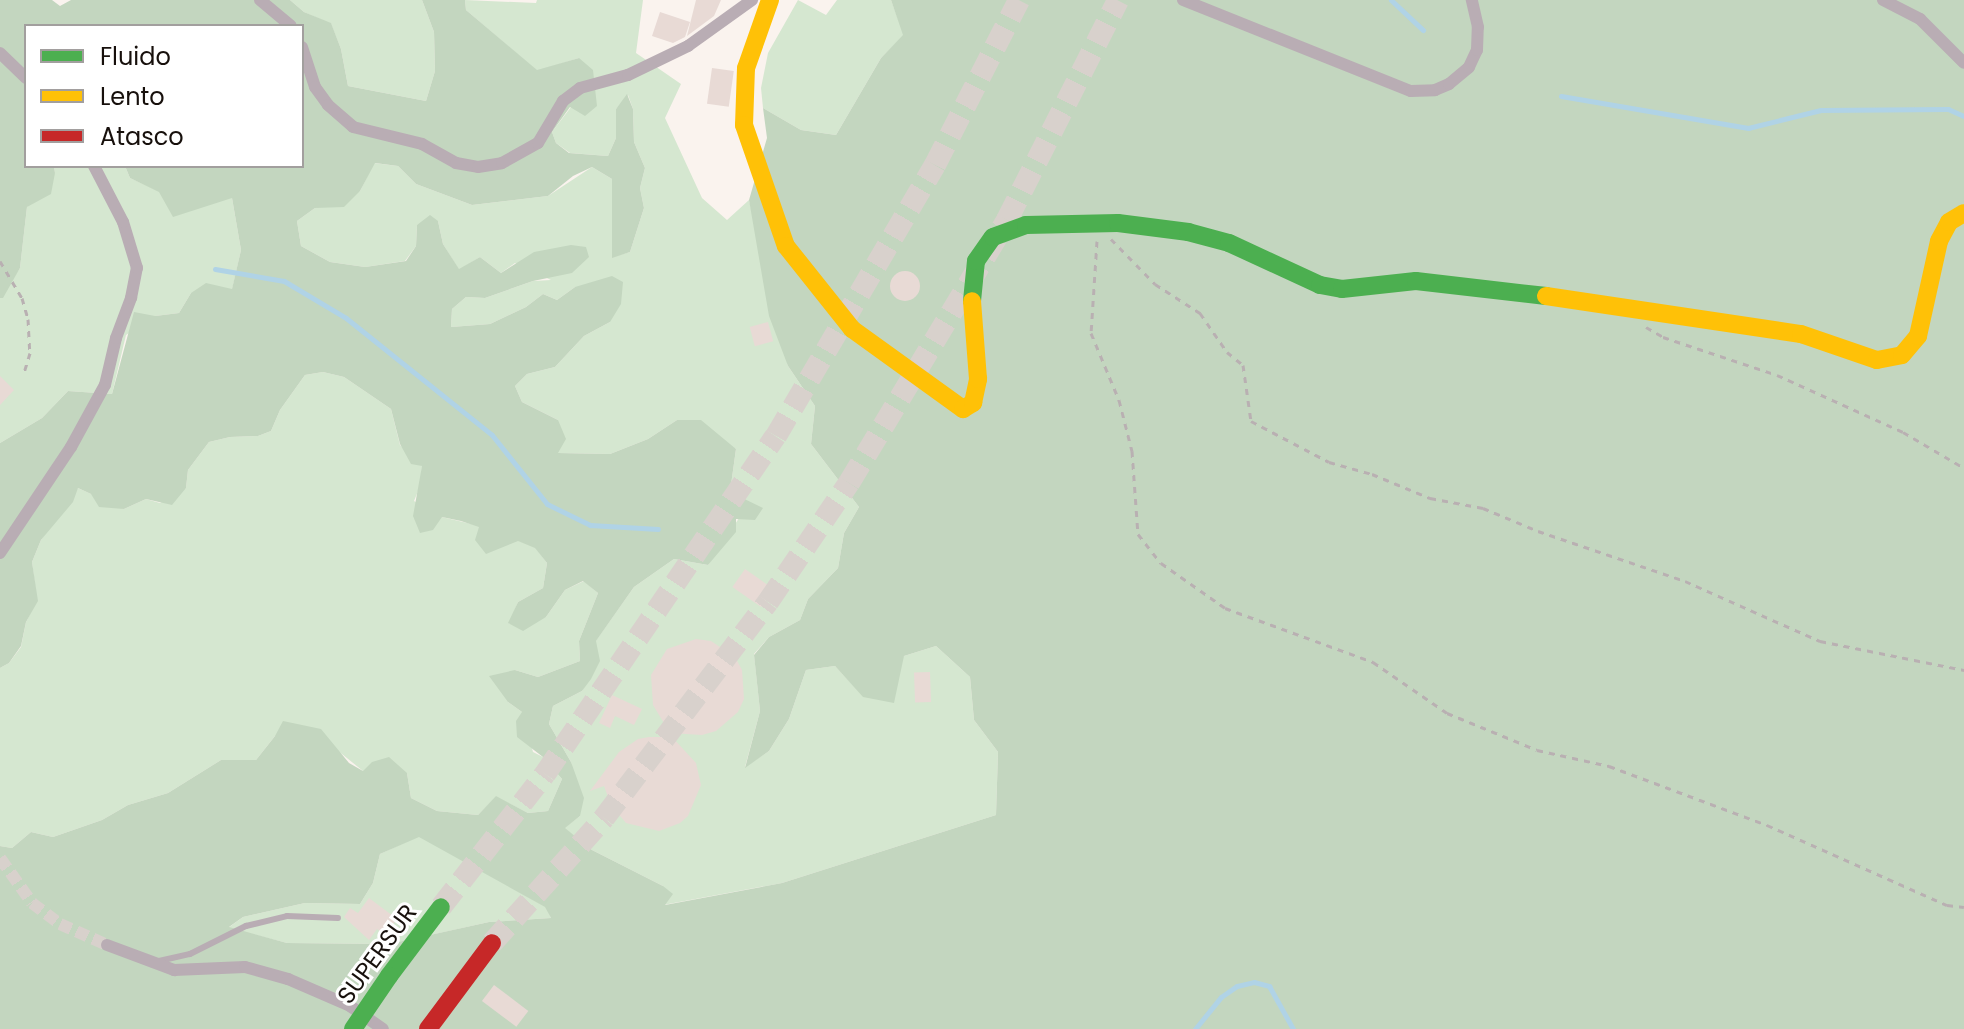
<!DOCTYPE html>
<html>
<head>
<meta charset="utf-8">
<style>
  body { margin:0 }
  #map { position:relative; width:1964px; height:1029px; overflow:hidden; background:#faf3ee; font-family:Poppins,sans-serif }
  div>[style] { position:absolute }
  .green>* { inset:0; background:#d5e7d0 }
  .forest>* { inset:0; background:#c3d6bf }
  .stream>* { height:5px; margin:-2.5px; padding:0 2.5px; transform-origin:2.5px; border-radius:2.5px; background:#b0d3e6 }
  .building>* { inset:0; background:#e8dad5; transform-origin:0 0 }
  .round { border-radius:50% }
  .street-tunnel>* { height:12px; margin-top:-6px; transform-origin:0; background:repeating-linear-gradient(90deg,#d8d1cc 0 12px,transparent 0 18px) }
  .highway-tunnel>* { height:22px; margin-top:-11px; transform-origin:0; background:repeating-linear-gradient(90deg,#d8d1cc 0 22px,transparent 0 33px) }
  .path>* { height:3px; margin-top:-1.5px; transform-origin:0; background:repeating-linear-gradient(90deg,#b9b0b2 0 6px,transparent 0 12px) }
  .lane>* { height:6px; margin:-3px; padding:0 3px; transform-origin:3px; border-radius:3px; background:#b9adb4 }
  .street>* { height:12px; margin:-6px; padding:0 6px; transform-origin:6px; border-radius:6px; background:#b9adb4 }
  .fast>* { height:18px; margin:-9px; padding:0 9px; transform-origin:9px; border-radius:9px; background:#4caf50 }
  .slow>* { height:18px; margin:-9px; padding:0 9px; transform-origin:9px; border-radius:9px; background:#ffc107 }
  .jam>* { height:18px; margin:-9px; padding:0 9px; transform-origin:9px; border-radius:9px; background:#c62828 }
  .fast-bridge>* { height:18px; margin:-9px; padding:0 9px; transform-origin:9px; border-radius:9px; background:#4caf50 }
  span { translate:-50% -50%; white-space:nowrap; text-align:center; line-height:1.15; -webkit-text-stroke:6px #fff; paint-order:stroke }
  .street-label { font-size:24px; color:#17100c }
  .legend { position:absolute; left:24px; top:24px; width:280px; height:144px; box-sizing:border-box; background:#fff; border:2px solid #a29f9e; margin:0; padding:10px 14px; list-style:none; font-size:24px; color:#17100c }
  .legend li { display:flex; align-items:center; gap:16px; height:40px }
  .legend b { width:40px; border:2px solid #a29f9e }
</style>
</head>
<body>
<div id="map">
  <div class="green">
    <i style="clip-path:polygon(290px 0,422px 0,434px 32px,435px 71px,426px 101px,348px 86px,341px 49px,331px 24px,304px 12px)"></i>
    <i style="clip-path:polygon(465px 0,536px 3px,537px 0,643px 0,636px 53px,681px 84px,665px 118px,702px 198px,727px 220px,749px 200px,788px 366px,815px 406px,811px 444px,859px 507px,844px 533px,838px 568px,808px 599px,800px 620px,769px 637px,754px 654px,760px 711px,745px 767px,769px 751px,789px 719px,806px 670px,835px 666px,863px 696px,904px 656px,936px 646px,970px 677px,974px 720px,998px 752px,996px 815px,782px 883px,663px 905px,663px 886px,592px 850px,564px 828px,580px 816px,571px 762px,549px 724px,553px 706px,582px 691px,599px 661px,595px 642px,634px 587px,674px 559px,708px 565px,749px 503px,730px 492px,736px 449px,677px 420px,648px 439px,610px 454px,558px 453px,558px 420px,522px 402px,515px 386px,527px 374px,555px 367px,584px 336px,610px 322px,575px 287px,557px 300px,543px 294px,526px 307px,490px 324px,451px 327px,452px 309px,466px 297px,485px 298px,533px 281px,551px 280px,515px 263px,501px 273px,480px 257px,459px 270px,443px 244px,438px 221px,417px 225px,416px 246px,405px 261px,365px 267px,330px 262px,301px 246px,297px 221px,315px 208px,360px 191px,374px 163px,398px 166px,416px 184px,472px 205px,548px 196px,592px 167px,612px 179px,612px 257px,630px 252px,644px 208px,640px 188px,645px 168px,634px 142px,633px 109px,628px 95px,616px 109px,616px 138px,608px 156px,570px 153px,556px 143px,552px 132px,571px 107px,579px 58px,537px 71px,466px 10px)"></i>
    <i style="clip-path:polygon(798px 0,826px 15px,837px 0,891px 0,904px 35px,881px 58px,836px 135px,801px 130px,763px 108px,761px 88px,768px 53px)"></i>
    <i style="clip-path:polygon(54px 166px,125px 166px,130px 178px,159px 191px,232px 198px,241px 250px,232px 290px,191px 293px,179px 313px,155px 316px,126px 335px,112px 394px,68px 391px,42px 418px,0 443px,0 298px,20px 268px,27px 207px,55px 173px)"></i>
    <i style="clip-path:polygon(323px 372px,344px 377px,391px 409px,400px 445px,422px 466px,421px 484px,414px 501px,442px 517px,480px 526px,535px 547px,547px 563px,543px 588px,518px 602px,509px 624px,546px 617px,565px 590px,584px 581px,598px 593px,579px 641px,580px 661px,538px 677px,515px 670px,508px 702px,522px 712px,533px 752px,543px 757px,562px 779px,548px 811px,528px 813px,496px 797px,478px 815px,437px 811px,411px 798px,407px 773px,363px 771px,337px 750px,275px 736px,256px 760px,221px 760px,168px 793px,128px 805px,102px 820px,53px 837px,31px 832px,12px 848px,0 846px,0 668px,9px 663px,21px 647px,26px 622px,37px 601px,32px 562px,41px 540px,78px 488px,124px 509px,146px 499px,160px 503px,186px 488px,188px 470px,209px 442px,230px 437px,258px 436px,271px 431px,280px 410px,305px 375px)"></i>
    <i style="clip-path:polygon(419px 836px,546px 907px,551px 918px,489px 922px,390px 944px,287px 943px,228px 928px,243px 917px,305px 903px,360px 904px,373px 883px,380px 854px)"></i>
  </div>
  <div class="forest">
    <i style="clip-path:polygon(evenodd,0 0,52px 0,60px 6px,71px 0,290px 0,304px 12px,331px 23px,341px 49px,348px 86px,426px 101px,435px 71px,434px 32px,422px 0,465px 0,466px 10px,537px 70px,579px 58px,593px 70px,597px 106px,585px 116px,570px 107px,552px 132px,556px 143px,569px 153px,608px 156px,616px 138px,616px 109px,627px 94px,633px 109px,634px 142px,645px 168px,640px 188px,644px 208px,630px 252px,612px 258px,612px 179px,592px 167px,573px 176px,548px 196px,472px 205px,416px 184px,398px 166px,375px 163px,360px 191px,344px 207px,315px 208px,297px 221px,301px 246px,330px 262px,365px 267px,406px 261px,416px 246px,417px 225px,430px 215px,438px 221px,443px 244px,459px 269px,480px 257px,501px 273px,534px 252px,571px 245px,586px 247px,589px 257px,572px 273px,533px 281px,485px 298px,466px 297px,452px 309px,451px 327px,490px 324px,526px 307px,543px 294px,557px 300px,575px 287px,612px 276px,623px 282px,621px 304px,610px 322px,584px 336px,555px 367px,527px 374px,515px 386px,522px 402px,558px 420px,566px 439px,558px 453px,610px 454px,648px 439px,677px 420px,701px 420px,736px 449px,730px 492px,763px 508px,755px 520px,736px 519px,736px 532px,708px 565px,674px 559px,634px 587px,596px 641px,600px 661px,591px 679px,582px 691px,553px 706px,549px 724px,571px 762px,584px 798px,580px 816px,565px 828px,592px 850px,663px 886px,673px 894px,665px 905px,782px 883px,996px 815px,998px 752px,974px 720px,970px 677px,936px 646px,904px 656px,894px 703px,863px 697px,835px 666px,806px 670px,789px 719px,769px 751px,745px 768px,760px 711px,754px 655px,769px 637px,800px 620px,808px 599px,838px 568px,844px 533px,859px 507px,811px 444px,815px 406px,788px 366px,769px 316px,749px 200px,767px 138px,763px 108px,801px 130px,836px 135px,881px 58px,903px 35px,891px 0,1964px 0,1964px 1029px,0 1029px,0 846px,12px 848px,31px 832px,53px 837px,102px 820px,128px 805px,168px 793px,221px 760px,256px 760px,275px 736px,283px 721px,321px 729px,349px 763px,363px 771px,372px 762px,389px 757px,407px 773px,411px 798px,437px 811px,478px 815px,496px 796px,528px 813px,548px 811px,562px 779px,543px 757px,517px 737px,516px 721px,522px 712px,508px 702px,489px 676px,515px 670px,538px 677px,580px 661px,579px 641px,598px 593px,583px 581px,565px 590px,546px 617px,523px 631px,508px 623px,518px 602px,543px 588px,547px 563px,535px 548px,518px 541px,486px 554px,475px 540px,479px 527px,461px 521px,442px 517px,433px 530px,420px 533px,413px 516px,422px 466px,411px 464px,400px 444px,391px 409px,344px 377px,323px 372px,305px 375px,280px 410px,271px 431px,258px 436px,230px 437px,209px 442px,188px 470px,186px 488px,172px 505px,146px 499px,124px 509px,99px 507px,91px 494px,78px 488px,73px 502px,41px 540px,32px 562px,38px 601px,26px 622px,21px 646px,9px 663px,0 668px,0 443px,42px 418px,68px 391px,112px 394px,134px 312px,155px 316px,179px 313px,191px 293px,206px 283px,232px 289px,241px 250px,232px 198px,173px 217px,159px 192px,130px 178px,125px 166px,302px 166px,302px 26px,26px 26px,26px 166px,54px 166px,55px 173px,51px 194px,27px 207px,20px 268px,3px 298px,0 298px,0 0,419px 837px,545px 907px,551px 918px,489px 922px,389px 944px,287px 943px,229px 927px,243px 917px,305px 903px,360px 904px,373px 883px,380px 854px,419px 837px)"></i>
  </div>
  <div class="stream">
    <i style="left:1391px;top:0;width:44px;rotate:43.2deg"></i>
    <i style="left:1561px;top:96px;width:190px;rotate:9.7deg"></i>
    <i style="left:1748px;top:128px;width:75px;rotate:-13.9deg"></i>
    <i style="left:1821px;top:110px;width:127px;rotate:-0.5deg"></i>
    <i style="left:1948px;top:109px;width:17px;rotate:24deg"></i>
    <i style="left:215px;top:269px;width:70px;rotate:9.9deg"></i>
    <i style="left:284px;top:281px;width:72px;rotate:30.8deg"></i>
    <i style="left:346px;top:318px;width:187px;rotate:38.7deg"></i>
    <i style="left:492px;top:435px;width:88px;rotate:51.4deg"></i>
    <i style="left:547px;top:504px;width:48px;rotate:26deg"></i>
    <i style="left:590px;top:525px;width:68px;rotate:3.4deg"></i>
    <i style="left:1195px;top:1029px;width:41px;rotate:-50.9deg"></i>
    <i style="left:1221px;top:997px;width:19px;rotate:-35deg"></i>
    <i style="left:1237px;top:986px;width:17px;rotate:-13deg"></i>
    <i style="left:1254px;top:982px;width:16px;rotate:15deg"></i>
    <i style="left:1269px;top:986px;width:49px;rotate:60.8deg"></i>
  </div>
  <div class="building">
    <i style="clip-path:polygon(696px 0,721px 0,714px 16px,687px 36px)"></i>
    <i style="clip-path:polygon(660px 12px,690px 22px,685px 37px,673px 43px,652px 36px)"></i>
    <i style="left:712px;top:68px;width:22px;height:36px;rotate:8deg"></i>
    <i class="round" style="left:890px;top:271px;width:30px;height:30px"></i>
    <i style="left:768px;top:322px;width:20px;height:19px;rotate:75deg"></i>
    <i style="clip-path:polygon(0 376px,14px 390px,0 405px)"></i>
    <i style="left:745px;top:569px;width:35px;height:22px;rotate:35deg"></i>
    <i style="clip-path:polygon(696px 639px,711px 641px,735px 657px,742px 670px,744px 699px,738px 712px,716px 731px,702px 735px,670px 733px,653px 705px,651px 675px,667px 649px)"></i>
    <i style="left:930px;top:672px;width:30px;height:16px;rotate:88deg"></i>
    <i style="clip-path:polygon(612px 695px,642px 709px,634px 725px,615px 716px,610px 728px,599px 723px)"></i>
    <i style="clip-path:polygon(649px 737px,672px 737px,696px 763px,701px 785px,688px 816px,680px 823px,659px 831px,626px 823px,611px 805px,604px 786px,590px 791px,619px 752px,638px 739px)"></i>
    <i style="clip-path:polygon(369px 898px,397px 919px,385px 935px,377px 929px,369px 940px,344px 917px,350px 908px,358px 913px)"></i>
    <i style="left:494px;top:985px;width:43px;height:20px;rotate:37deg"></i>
  </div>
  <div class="street-tunnel">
    <i style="left:0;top:858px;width:55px;rotate:54.6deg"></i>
    <i style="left:32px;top:903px;width:35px;rotate:37deg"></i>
    <i style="left:60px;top:924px;width:51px;rotate:24.1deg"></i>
  </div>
  <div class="highway-tunnel">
    <i style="left:441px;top:907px;width:169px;rotate:-52deg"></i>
    <i style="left:545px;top:774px;width:409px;rotate:-55.7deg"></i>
    <i style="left:776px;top:436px;width:314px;rotate:-59.6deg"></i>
    <i style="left:935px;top:165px;width:185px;rotate:-63deg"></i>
    <i style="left:492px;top:943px;width:168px;rotate:-48.1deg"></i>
    <i style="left:604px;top:818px;width:271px;rotate:-52.8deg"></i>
    <i style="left:768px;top:602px;width:144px;rotate:-55.8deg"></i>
    <i style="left:849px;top:483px;width:307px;rotate:-59deg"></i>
    <i style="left:1007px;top:220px;width:246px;rotate:-63.2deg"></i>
  </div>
  <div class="path">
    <i style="left:1111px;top:239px;width:63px;rotate:45.6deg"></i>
    <i style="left:1155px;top:284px;width:54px;rotate:32.8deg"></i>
    <i style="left:1200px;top:313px;width:47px;rotate:55.3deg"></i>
    <i style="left:1227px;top:352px;width:21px;rotate:39deg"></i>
    <i style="left:1243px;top:365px;width:57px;rotate:81.9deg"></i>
    <i style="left:1251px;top:421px;width:88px;rotate:27.7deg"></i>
    <i style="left:1329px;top:462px;width:45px;rotate:15.6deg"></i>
    <i style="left:1372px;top:474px;width:63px;rotate:22.5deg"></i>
    <i style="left:1430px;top:498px;width:54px;rotate:10.7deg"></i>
    <i style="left:1483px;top:508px;width:60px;rotate:22.7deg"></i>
    <i style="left:1538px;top:531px;width:155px;rotate:18.8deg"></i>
    <i style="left:1685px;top:581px;width:148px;rotate:24deg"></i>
    <i style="left:1820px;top:641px;width:147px;rotate:11.4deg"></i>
    <i style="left:1097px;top:241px;width:92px;rotate:93.7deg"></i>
    <i style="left:1091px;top:333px;width:73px;rotate:67.3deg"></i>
    <i style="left:1119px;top:400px;width:53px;rotate:75.7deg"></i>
    <i style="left:1132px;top:451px;width:83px;rotate:85.9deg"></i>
    <i style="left:1138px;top:534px;width:37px;rotate:52deg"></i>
    <i style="left:1161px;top:563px;width:78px;rotate:35.1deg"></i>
    <i style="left:1225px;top:608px;width:158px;rotate:20deg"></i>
    <i style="left:1373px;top:662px;width:90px;rotate:34.6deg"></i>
    <i style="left:1447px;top:713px;width:97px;rotate:22.3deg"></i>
    <i style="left:1537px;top:750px;width:74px;rotate:12.5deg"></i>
    <i style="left:1609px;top:766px;width:169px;rotate:20.5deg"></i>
    <i style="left:1767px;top:825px;width:197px;rotate:24deg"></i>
    <i style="left:1947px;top:905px;width:17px;rotate:7deg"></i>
    <i style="left:0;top:261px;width:43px;rotate:59.3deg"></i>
    <i style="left:22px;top:298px;width:22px;rotate:74deg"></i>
    <i style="left:28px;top:319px;width:34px;rotate:87deg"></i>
    <i style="left:30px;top:353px;width:21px;rotate:107deg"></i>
    <i style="left:1646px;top:327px;width:20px;rotate:30deg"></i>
    <i style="left:1663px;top:337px;width:120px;rotate:18.4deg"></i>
    <i style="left:1777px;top:375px;width:138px;rotate:24.3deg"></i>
    <i style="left:1903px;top:432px;width:71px;rotate:30.5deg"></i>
  </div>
  <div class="lane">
    <i style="left:159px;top:961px;width:32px;rotate:-13deg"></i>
    <i style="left:190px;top:954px;width:63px;rotate:-26.6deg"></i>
    <i style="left:246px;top:926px;width:42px;rotate:-13.7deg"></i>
    <i style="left:287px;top:916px;width:51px;rotate:2.2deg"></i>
  </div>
  <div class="street">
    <i style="left:260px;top:0;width:40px;rotate:40deg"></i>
    <i style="left:1183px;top:0;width:245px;rotate:21.8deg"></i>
    <i style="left:1411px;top:91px;width:24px;rotate:-2deg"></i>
    <i style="left:1435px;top:90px;width:15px;rotate:-23deg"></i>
    <i style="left:1449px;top:84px;width:26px;rotate:-40deg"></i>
    <i style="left:1469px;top:67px;width:19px;rotate:-65deg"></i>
    <i style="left:1477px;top:50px;width:23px;rotate:-88deg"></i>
    <i style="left:1478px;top:27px;width:28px;rotate:-103deg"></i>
    <i style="left:1883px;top:0;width:42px;rotate:27.2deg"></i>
    <i style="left:1920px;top:19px;width:62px;rotate:45deg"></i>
    <i style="left:302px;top:47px;width:42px;rotate:72deg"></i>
    <i style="left:315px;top:87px;width:22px;rotate:54deg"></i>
    <i style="left:328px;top:105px;width:33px;rotate:41deg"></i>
    <i style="left:353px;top:127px;width:71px;rotate:13.8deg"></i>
    <i style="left:422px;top:144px;width:39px;rotate:29deg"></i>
    <i style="left:456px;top:163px;width:22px;rotate:10deg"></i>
    <i style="left:478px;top:167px;width:24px;rotate:-9deg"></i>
    <i style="left:502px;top:163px;width:41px;rotate:-29.1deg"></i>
    <i style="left:538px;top:143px;width:49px;rotate:-59.2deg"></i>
    <i style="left:563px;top:101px;width:21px;rotate:-37deg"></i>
    <i style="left:580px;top:88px;width:50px;rotate:-15.2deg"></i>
    <i style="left:628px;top:75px;width:67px;rotate:-25.8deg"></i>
    <i style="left:688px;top:46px;width:79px;rotate:-35.7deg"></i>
    <i style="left:0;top:53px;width:36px;rotate:44deg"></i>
    <i style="left:0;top:553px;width:128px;rotate:-56.2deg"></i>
    <i style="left:71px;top:447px;width:71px;rotate:-61.3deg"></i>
    <i style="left:105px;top:385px;width:48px;rotate:-76.8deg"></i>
    <i style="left:116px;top:338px;width:43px;rotate:-69.4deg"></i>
    <i style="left:131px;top:298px;width:31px;rotate:-79deg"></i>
    <i style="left:137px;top:268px;width:48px;rotate:-106.9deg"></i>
    <i style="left:123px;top:222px;width:63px;rotate:-117.4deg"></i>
    <i style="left:107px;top:945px;width:72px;rotate:20.5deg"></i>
    <i style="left:174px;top:970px;width:71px;rotate:-2.4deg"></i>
    <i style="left:245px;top:967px;width:45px;rotate:15.6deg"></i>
    <i style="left:288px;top:979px;width:68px;rotate:23.5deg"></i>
    <i style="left:350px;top:1006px;width:40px;rotate:34.9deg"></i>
  </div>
  <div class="fast">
    <i style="left:972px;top:301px;width:40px;rotate:-84.3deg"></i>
    <i style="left:976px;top:261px;width:29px;rotate:-55deg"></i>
    <i style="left:993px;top:237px;width:35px;rotate:-20deg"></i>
    <i style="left:1026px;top:225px;width:92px;rotate:-1.2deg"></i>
    <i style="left:1118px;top:223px;width:71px;rotate:7.3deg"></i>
    <i style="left:1188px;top:232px;width:42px;rotate:15deg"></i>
    <i style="left:1229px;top:243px;width:100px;rotate:24.8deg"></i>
    <i style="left:1320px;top:285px;width:22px;rotate:10deg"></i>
    <i style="left:1342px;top:289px;width:74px;rotate:-6.2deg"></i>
    <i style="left:1416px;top:281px;width:131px;rotate:6.6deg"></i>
    <i style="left:389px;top:976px;width:86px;rotate:-53deg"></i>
  </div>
  <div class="slow">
    <i style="left:770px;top:0;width:72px;rotate:109.4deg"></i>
    <i style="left:746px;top:68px;width:57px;rotate:92deg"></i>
    <i style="left:744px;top:125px;width:128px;rotate:70.9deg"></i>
    <i style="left:786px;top:246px;width:106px;rotate:51.5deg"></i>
    <i style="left:852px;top:329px;width:137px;rotate:35.8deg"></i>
    <i style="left:963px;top:409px;width:12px;rotate:-31deg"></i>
    <i style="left:973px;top:403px;width:25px;rotate:-78deg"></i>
    <i style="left:978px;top:379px;width:78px;rotate:-94.4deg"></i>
    <i style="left:1546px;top:296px;width:258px;rotate:8.5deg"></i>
    <i style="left:1801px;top:334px;width:80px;rotate:18.9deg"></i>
    <i style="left:1877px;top:360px;width:25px;rotate:-11deg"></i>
    <i style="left:1902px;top:355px;width:25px;rotate:-50deg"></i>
    <i style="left:1918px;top:336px;width:97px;rotate:-77.5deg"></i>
    <i style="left:1939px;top:241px;width:21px;rotate:-62deg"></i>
    <i style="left:1949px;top:222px;width:17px;rotate:-31deg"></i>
  </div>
  <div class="jam">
    <i style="left:428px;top:1029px;width:107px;rotate:-53.3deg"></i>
  </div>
  <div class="fast-bridge">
    <i style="left:353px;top:1029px;width:64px;rotate:-55.8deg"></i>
  </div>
  <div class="street-label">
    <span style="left:377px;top:954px;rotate:-54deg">SUPERSUR</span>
  </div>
  <ul class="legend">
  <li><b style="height:10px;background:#4caf50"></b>Fluido</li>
  <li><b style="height:10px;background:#ffc107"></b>Lento</li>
  <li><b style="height:10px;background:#c62828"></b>Atasco</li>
  </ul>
</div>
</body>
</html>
